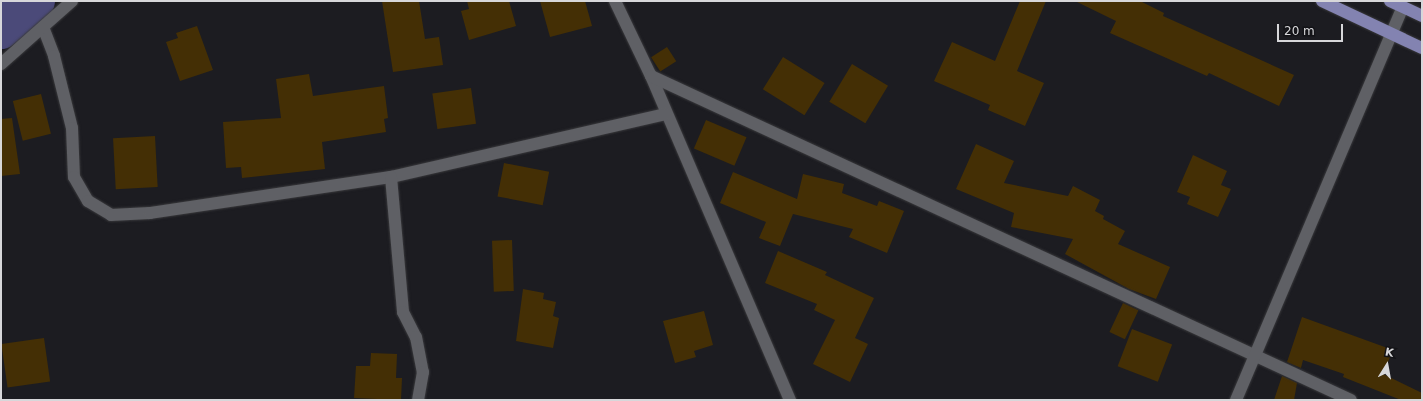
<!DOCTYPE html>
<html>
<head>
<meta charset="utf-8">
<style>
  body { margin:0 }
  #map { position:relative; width:1423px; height:401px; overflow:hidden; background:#1c1c21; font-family:"DejaVu Sans",sans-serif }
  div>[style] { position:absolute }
  .river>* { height:40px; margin:-20px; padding:0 20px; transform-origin:20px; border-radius:20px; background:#4b4a79 }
  .building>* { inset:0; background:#442f05; transform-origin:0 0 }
  .roads { filter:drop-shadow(0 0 1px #39393c) drop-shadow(0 0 1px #39393c) }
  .minor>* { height:12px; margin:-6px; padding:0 6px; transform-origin:6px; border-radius:6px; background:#5f6065 }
  .major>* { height:12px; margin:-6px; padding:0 6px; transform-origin:6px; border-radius:6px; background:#8383b1 }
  span { translate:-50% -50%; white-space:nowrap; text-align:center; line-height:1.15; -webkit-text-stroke:4px #131317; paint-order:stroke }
  .frame { position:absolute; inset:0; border:2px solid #d7d7da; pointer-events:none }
  .north { position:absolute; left:1367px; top:345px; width:40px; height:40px; -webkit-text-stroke:3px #131317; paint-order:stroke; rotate:11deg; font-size:11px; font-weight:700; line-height:16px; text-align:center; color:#d7d7da }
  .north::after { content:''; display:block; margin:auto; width:14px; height:18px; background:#d7d7da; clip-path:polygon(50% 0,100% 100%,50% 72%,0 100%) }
  .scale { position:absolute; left:1277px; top:24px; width:66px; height:18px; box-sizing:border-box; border:2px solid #d7d7da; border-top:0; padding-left:5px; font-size:12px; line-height:14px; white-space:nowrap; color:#d7d7da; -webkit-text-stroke:3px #131317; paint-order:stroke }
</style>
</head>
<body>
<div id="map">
  <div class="river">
    <i style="left:1px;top:29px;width:44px;rotate:-39.5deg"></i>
  </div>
  <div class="building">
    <i style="clip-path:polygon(382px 1px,419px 1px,425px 39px,439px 37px,443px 65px,393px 72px)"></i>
    <i style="clip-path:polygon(467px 1px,509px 1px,516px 26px,469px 40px,461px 11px,469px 9px)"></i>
    <i style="clip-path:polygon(540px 1px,585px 1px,592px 26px,550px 37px)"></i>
    <i style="clip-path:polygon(1020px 1px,1046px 1px,1017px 71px,1044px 83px,1025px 126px,988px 110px,990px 105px,934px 81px,952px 42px,995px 61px)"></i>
    <i style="clip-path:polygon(1075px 1px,1140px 1px,1164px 13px,1163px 16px,1294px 75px,1279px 106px,1209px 73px,1207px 76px,1110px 33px,1116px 21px)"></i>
    <i style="clip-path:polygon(197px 26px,213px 70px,180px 81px,166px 42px,178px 38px,176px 33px)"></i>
    <i style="left:667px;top:47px;width:17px;height:19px;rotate:57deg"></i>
    <i style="left:783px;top:57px;width:49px;height:38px;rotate:32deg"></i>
    <i style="left:852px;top:64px;width:42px;height:44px;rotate:31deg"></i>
    <i style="clip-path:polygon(309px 74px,313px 96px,384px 86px,388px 118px,384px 119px,386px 132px,322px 142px,325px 169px,242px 178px,241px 167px,226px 168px,223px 122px,281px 118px,276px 79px)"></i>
    <i style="left:471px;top:88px;width:36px;height:39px;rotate:82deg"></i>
    <i style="left:41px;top:94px;width:41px;height:29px;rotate:76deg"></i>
    <i style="clip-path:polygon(12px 118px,20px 174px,1px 176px,1px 119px)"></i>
    <i style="left:706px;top:120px;width:44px;height:31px;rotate:23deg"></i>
    <i style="left:155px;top:136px;width:51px;height:42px;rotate:87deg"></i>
    <i style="clip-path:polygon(976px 144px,1014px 161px,1004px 183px,1068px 196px,1073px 186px,1100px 200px,1095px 211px,1104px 216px,1103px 219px,1125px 231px,1118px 244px,1170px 267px,1156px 299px,1129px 289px,1065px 254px,1073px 239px,1011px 227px,1014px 213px,956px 189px)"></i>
    <i style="clip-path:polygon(1193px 155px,1227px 171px,1221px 185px,1231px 189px,1218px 217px,1187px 204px,1190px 197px,1177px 192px)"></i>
    <i style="left:504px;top:163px;width:46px;height:34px;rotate:11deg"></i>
    <i style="clip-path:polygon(733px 172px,797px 199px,803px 174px,844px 184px,842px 193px,877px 206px,879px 201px,904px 211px,887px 253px,849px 237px,853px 229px,793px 214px,780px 246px,759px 238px,766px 222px,720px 203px)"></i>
    <i style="left:512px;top:240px;width:51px;height:20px;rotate:88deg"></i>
    <i style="clip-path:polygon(778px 251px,827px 272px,825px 275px,874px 298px,855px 338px,868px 344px,850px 382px,813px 364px,835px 320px,814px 310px,817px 304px,765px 283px)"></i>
    <i style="clip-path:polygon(523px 289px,544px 293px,543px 299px,556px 302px,553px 316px,559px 318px,553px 348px,516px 341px)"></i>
    <i style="left:1123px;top:303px;width:17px;height:32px;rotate:25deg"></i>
    <i style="clip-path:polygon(704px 311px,713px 345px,694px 351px,696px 357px,675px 363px,663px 321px)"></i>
    <i style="clip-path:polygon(1302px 317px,1393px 350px,1383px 374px,1422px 393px,1422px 400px,1401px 400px,1343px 377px,1344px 374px,1303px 360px,1301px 368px,1287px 362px)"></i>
    <i style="left:1132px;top:329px;width:43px;height:40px;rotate:21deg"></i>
    <i style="left:44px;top:338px;width:44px;height:43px;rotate:82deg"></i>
    <i style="clip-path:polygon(371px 353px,397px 354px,396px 378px,402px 378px,401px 400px,354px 398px,356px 366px,370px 366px)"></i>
    <i style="clip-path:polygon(1282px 376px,1297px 383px,1294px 400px,1274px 400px)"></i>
  </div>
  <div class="roads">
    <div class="minor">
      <i style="left:615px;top:1px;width:83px;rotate:64.4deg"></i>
      <i style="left:651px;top:76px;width:353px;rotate:66.8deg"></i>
      <i style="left:43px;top:27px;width:31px;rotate:69deg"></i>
      <i style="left:54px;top:56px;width:74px;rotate:76deg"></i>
      <i style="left:72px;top:128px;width:49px;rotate:87.7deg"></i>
      <i style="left:74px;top:177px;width:28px;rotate:60deg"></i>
      <i style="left:88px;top:201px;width:27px;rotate:31deg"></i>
      <i style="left:111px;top:215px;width:39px;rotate:-3deg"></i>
      <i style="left:150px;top:213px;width:244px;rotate:-8.5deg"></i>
      <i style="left:391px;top:177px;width:282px;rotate:-12.9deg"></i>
      <i style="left:1px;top:64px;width:95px;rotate:-41.6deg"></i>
      <i style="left:651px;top:76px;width:771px;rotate:24.84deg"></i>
      <i style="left:391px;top:177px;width:136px;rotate:84.9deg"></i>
      <i style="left:403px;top:312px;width:28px;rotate:63deg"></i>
      <i style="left:416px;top:337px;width:36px;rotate:79deg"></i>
      <i style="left:423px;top:372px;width:28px;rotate:100deg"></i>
      <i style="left:1236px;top:400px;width:427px;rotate:-67deg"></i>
    </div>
    <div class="major">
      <i style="left:1322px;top:1px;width:110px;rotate:25.2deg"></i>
      <i style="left:1390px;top:1px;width:35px;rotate:25deg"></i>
    </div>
  </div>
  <div class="frame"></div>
  <div class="north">K</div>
  <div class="scale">20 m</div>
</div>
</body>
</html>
